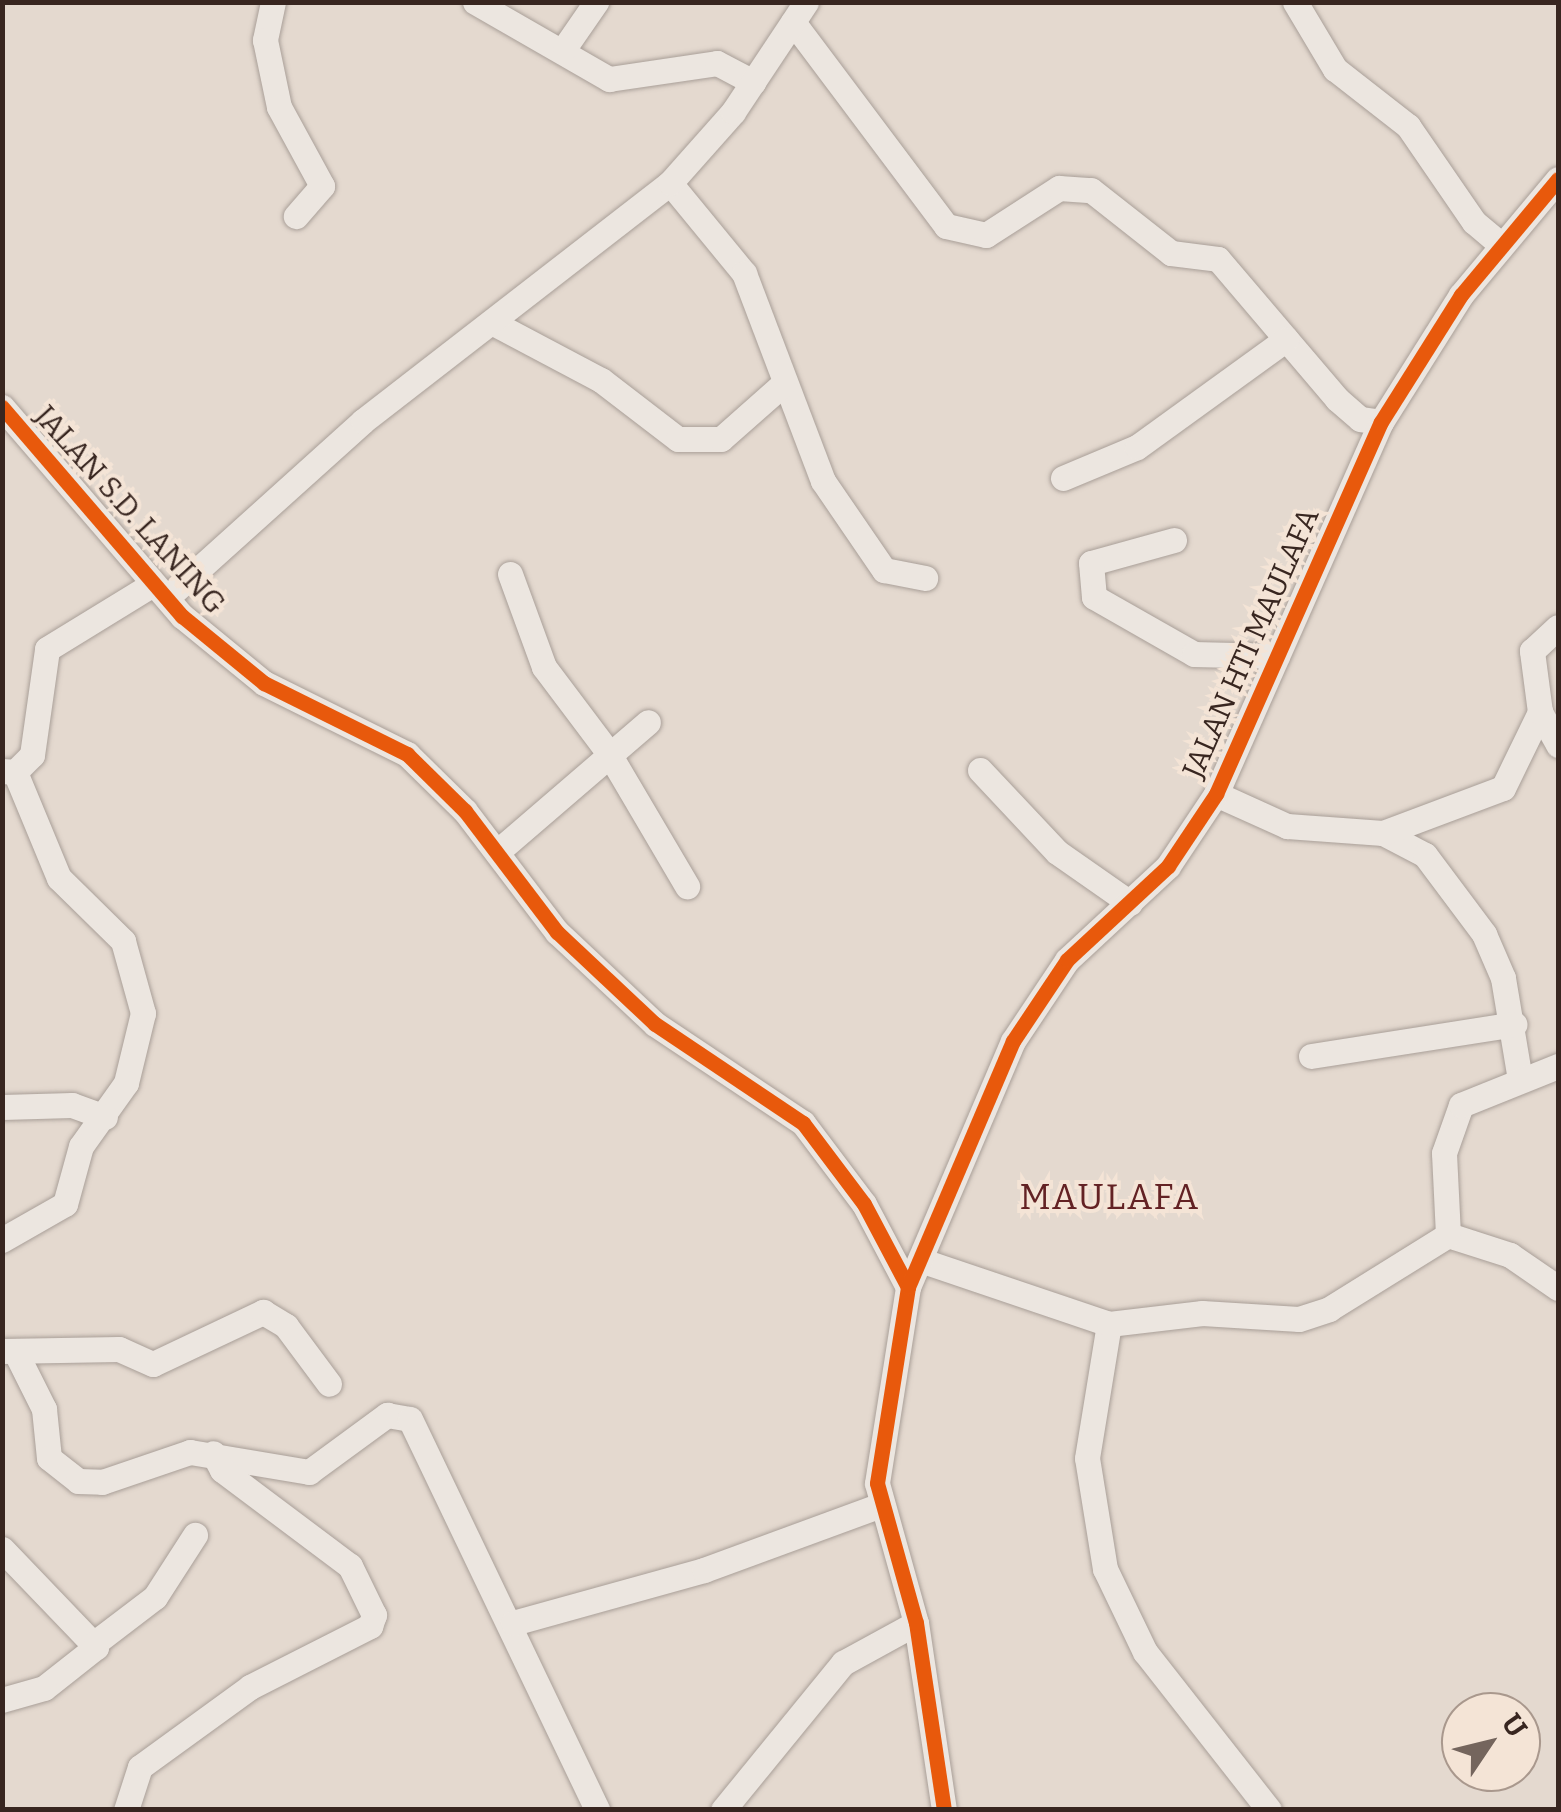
<!DOCTYPE html>
<html>
<head>
<meta charset="utf-8">
<style>
  body { margin:0 }
  #map { position:relative; width:1561px; height:1812px; overflow:hidden; background:#e4d9cf; font-family:Bitter,serif }
  div>[style] { position:absolute }
  .roads { filter:drop-shadow(0 0 2px #a99f98) drop-shadow(0 0 2px #a99f98) }
  .minor>* { height:25px; margin:-12.5px; padding:0 12.5px; transform-origin:12.5px; border-radius:12.5px; background:#ece6e0 }
  .cycleway>* { height:15px; margin:-7.5px; padding:0 7.5px; transform-origin:7.5px; border-radius:7.5px; background:#e8590c }
  span { translate:-50% -50%; white-space:nowrap; text-align:center; line-height:1.15; -webkit-text-stroke:8px #f4e4d6; paint-order:stroke }
  .street-label { font-size:30px; color:#382620 }
  .quarter-label { font-size:35px; color:#632224; letter-spacing:2.5px }
  .frame { position:absolute; inset:0; border:5px solid #382620; pointer-events:none }
  .north { position:absolute; left:1441px; top:1692px; width:100px; height:100px; box-sizing:border-box; background:#f4e4d6; border:2px solid #a9988d; border-radius:50%; rotate:55deg; font-size:28px; font-weight:700; line-height:40px; text-align:center; color:#382620 }
  .north::after { content:''; display:block; margin:auto; width:35px; height:45px; background:#74655d; clip-path:polygon(50% 0,100% 100%,50% 72%,0 100%) }
</style>
</head>
<body>
<div id="map">
  <div class="roads">
    <div class="minor">
      <i style="left:273px;top:2px;width:39px;rotate:102deg"></i>
      <i style="left:265px;top:40px;width:68px;rotate:78.2deg"></i>
      <i style="left:279px;top:107px;width:90px;rotate:61.4deg"></i>
      <i style="left:322px;top:186px;width:40px;rotate:131deg"></i>
      <i style="left:475px;top:2px;width:155px;rotate:29.9deg"></i>
      <i style="left:609px;top:79px;width:109px;rotate:-8.4deg"></i>
      <i style="left:717px;top:63px;width:41px;rotate:27.8deg"></i>
      <i style="left:1295px;top:2px;width:78px;rotate:59.2deg"></i>
      <i style="left:1335px;top:69px;width:93px;rotate:38deg"></i>
      <i style="left:1408px;top:126px;width:116px;rotate:55.5deg"></i>
      <i style="left:1474px;top:222px;width:34px;rotate:40deg"></i>
      <i style="left:793px;top:22px;width:255px;rotate:53.1deg"></i>
      <i style="left:946px;top:226px;width:41px;rotate:12.7deg"></i>
      <i style="left:986px;top:235px;width:87px;rotate:-32.8deg"></i>
      <i style="left:1059px;top:188px;width:32px;rotate:4deg"></i>
      <i style="left:1091px;top:190px;width:102px;rotate:38.2deg"></i>
      <i style="left:1171px;top:253px;width:47px;rotate:7.3deg"></i>
      <i style="left:1218px;top:259px;width:184px;rotate:49.6deg"></i>
      <i style="left:1337px;top:399px;width:30px;rotate:41deg"></i>
      <i style="left:1360px;top:419px;width:21px;rotate:8deg"></i>
      <i style="left:565px;top:47px;width:55px;rotate:-55.4deg"></i>
      <i style="left:670px;top:183px;width:117px;rotate:50.6deg"></i>
      <i style="left:744px;top:273px;width:222px;rotate:69.2deg"></i>
      <i style="left:823px;top:481px;width:108px;rotate:55.6deg"></i>
      <i style="left:884px;top:570px;width:42px;rotate:11deg"></i>
      <i style="left:497px;top:325px;width:118px;rotate:27.9deg"></i>
      <i style="left:601px;top:380px;width:97px;rotate:37.5deg"></i>
      <i style="left:678px;top:439px;width:43px"></i>
      <i style="left:721px;top:439px;width:81px;rotate:-41.5deg"></i>
      <i style="left:2px;top:407px;width:276px;rotate:49.3deg"></i>
      <i style="left:182px;top:616px;width:106px;rotate:39.3deg"></i>
      <i style="left:264px;top:683px;width:160px;rotate:26.4deg"></i>
      <i style="left:407px;top:754px;width:81px;rotate:44.5deg"></i>
      <i style="left:465px;top:811px;width:152px;rotate:52.8deg"></i>
      <i style="left:557px;top:932px;width:134px;rotate:43.2deg"></i>
      <i style="left:655px;top:1024px;width:178px;rotate:33.8deg"></i>
      <i style="left:803px;top:1123px;width:101px;rotate:53deg"></i>
      <i style="left:864px;top:1204px;width:94px;rotate:62.1deg"></i>
      <i style="left:1063px;top:478px;width:80px;rotate:-22.7deg"></i>
      <i style="left:1137px;top:447px;width:184px;rotate:-35.9deg"></i>
      <i style="left:1174px;top:540px;width:86px;rotate:164.5deg"></i>
      <i style="left:1091px;top:563px;width:34px;rotate:85deg"></i>
      <i style="left:1094px;top:597px;width:115px;rotate:29.7deg"></i>
      <i style="left:1194px;top:654px;width:83px;rotate:1.4deg"></i>
      <i style="left:510px;top:574px;width:99px;rotate:69.9deg"></i>
      <i style="left:544px;top:667px;width:106px;rotate:53deg"></i>
      <i style="left:608px;top:752px;width:156px;rotate:59.5deg"></i>
      <i style="left:171px;top:594px;width:258px;rotate:-42deg"></i>
      <i style="left:363px;top:421px;width:388px;rotate:-37.8deg"></i>
      <i style="left:670px;top:183px;width:95px;rotate:-48.4deg"></i>
      <i style="left:733px;top:112px;width:132px;rotate:-56.4deg"></i>
      <i style="left:1540px;top:712px;width:38px;rotate:61deg"></i>
      <i style="left:980px;top:770px;width:112px;rotate:46.8deg"></i>
      <i style="left:1057px;top:852px;width:89px;rotate:34.9deg"></i>
      <i style="left:2px;top:771px;width:13px;rotate:4deg"></i>
      <i style="left:15px;top:772px;width:115px;rotate:67.5deg"></i>
      <i style="left:59px;top:878px;width:90px;rotate:44.5deg"></i>
      <i style="left:123px;top:941px;width:75px;rotate:74.5deg"></i>
      <i style="left:143px;top:1013px;width:72px;rotate:103.7deg"></i>
      <i style="left:126px;top:1083px;width:77px;rotate:125.5deg"></i>
      <i style="left:81px;top:1146px;width:60px;rotate:105.4deg"></i>
      <i style="left:65px;top:1204px;width:73px;rotate:150.3deg"></i>
      <i style="left:15px;top:772px;width:24px;rotate:-45deg"></i>
      <i style="left:32px;top:755px;width:107px;rotate:-81.9deg"></i>
      <i style="left:47px;top:649px;width:124px;rotate:-31.5deg"></i>
      <i style="left:1216px;top:794px;width:78px;rotate:24.3deg"></i>
      <i style="left:1287px;top:826px;width:96px;rotate:4.2deg"></i>
      <i style="left:1383px;top:833px;width:47px;rotate:27.6deg"></i>
      <i style="left:1425px;top:855px;width:99px;rotate:53.2deg"></i>
      <i style="left:1484px;top:934px;width:48px;rotate:66.6deg"></i>
      <i style="left:1503px;top:978px;width:103px;rotate:80.5deg"></i>
      <i style="left:1383px;top:833px;width:128px;rotate:-20.6deg"></i>
      <i style="left:1503px;top:788px;width:85px;rotate:-64deg"></i>
      <i style="left:1540px;top:712px;width:62px;rotate:-97.5deg"></i>
      <i style="left:1532px;top:651px;width:35px;rotate:-43deg"></i>
      <i style="left:497px;top:852px;width:199px;rotate:-40.7deg"></i>
      <i style="left:1311px;top:1056px;width:206px;rotate:-8.9deg"></i>
      <i style="left:2px;top:1107px;width:70px;rotate:-1.6deg"></i>
      <i style="left:72px;top:1105px;width:35px;rotate:20deg"></i>
      <i style="left:1448px;top:1235px;width:65px;rotate:17.9deg"></i>
      <i style="left:1510px;top:1255px;width:58px;rotate:34.5deg"></i>
      <i style="left:920px;top:1260px;width:200px;rotate:18.7deg"></i>
      <i style="left:2px;top:1351px;width:117px;rotate:-1deg"></i>
      <i style="left:119px;top:1349px;width:37px;rotate:24deg"></i>
      <i style="left:153px;top:1364px;width:122px;rotate:-25.3deg"></i>
      <i style="left:263px;top:1312px;width:27px;rotate:31deg"></i>
      <i style="left:286px;top:1326px;width:72px;rotate:53.4deg"></i>
      <i style="left:15px;top:1351px;width:65px;rotate:63.4deg"></i>
      <i style="left:44px;top:1409px;width:49px;rotate:84.2deg"></i>
      <i style="left:49px;top:1458px;width:37px;rotate:38deg"></i>
      <i style="left:78px;top:1481px;width:24px;rotate:2deg"></i>
      <i style="left:102px;top:1482px;width:93px;rotate:-18.8deg"></i>
      <i style="left:190px;top:1452px;width:121px;rotate:9.5deg"></i>
      <i style="left:309px;top:1472px;width:97px;rotate:-36.2deg"></i>
      <i style="left:387px;top:1415px;width:23px;rotate:10deg"></i>
      <i style="left:410px;top:1419px;width:433px;rotate:64.4deg"></i>
      <i style="left:2px;top:1549px;width:136px;rotate:46.2deg"></i>
      <i style="left:96px;top:1647px;width:66px;rotate:141.7deg"></i>
      <i style="left:44px;top:1688px;width:44px;rotate:164.1deg"></i>
      <i style="left:513px;top:1623px;width:198px;rotate:-15.5deg"></i>
      <i style="left:704px;top:1570px;width:189px;rotate:-20.2deg"></i>
      <i style="left:96px;top:1642px;width:74px;rotate:-37.3deg"></i>
      <i style="left:155px;top:1597px;width:74px;rotate:-57.2deg"></i>
      <i style="left:126px;top:1810px;width:45px;rotate:-72deg"></i>
      <i style="left:140px;top:1767px;width:136px;rotate:-36deg"></i>
      <i style="left:250px;top:1687px;width:135px;rotate:-26.9deg"></i>
      <i style="left:370px;top:1626px;width:12px;rotate:-70deg"></i>
      <i style="left:374px;top:1615px;width:55px;rotate:-116.1deg"></i>
      <i style="left:350px;top:1566px;width:160px;rotate:-143.1deg"></i>
      <i style="left:222px;top:1470px;width:19px;rotate:-118deg"></i>
      <i style="left:723px;top:1810px;width:190px;rotate:-50.8deg"></i>
      <i style="left:843px;top:1663px;width:83px;rotate:-28.7deg"></i>
      <i style="left:944px;top:1810px;width:189px;rotate:-98.5deg"></i>
      <i style="left:916px;top:1623px;width:145px;rotate:-105.6deg"></i>
      <i style="left:877px;top:1483px;width:198px;rotate:-81deg"></i>
      <i style="left:908px;top:1287px;width:267px;rotate:-66.9deg"></i>
      <i style="left:1013px;top:1041px;width:97px;rotate:-56.3deg"></i>
      <i style="left:1067px;top:960px;width:138px;rotate:-42.9deg"></i>
      <i style="left:1168px;top:866px;width:87px;rotate:-56.3deg"></i>
      <i style="left:1216px;top:794px;width:407px;rotate:-66.1deg"></i>
      <i style="left:1381px;top:422px;width:150px;rotate:-57.8deg"></i>
      <i style="left:1461px;top:295px;width:151px;rotate:-50.1deg"></i>
      <i style="left:1269px;top:1810px;width:201px;rotate:-128.1deg"></i>
      <i style="left:1145px;top:1652px;width:92px;rotate:-115.7deg"></i>
      <i style="left:1105px;top:1569px;width:112px;rotate:-99.2deg"></i>
      <i style="left:1087px;top:1458px;width:136px;rotate:-80.7deg"></i>
      <i style="left:1109px;top:1324px;width:94px;rotate:-6.7deg"></i>
      <i style="left:1202px;top:1313px;width:97px;rotate:3.5deg"></i>
      <i style="left:1299px;top:1319px;width:32px;rotate:-18deg"></i>
      <i style="left:1329px;top:1309px;width:140px;rotate:-31.9deg"></i>
      <i style="left:1448px;top:1235px;width:82px;rotate:-92.8deg"></i>
      <i style="left:1444px;top:1153px;width:51px;rotate:-70.5deg"></i>
      <i style="left:1461px;top:1105px;width:105px;rotate:-21.9deg"></i>
    </div>
  </div>
  <div class="cycleway">
    <i style="left:2px;top:407px;width:276px;rotate:49.3deg"></i>
    <i style="left:182px;top:616px;width:106px;rotate:39.3deg"></i>
    <i style="left:264px;top:683px;width:160px;rotate:26.4deg"></i>
    <i style="left:407px;top:754px;width:81px;rotate:44.5deg"></i>
    <i style="left:465px;top:811px;width:152px;rotate:52.8deg"></i>
    <i style="left:557px;top:932px;width:134px;rotate:43.2deg"></i>
    <i style="left:655px;top:1024px;width:178px;rotate:33.8deg"></i>
    <i style="left:803px;top:1123px;width:101px;rotate:53deg"></i>
    <i style="left:864px;top:1204px;width:94px;rotate:62.1deg"></i>
    <i style="left:944px;top:1810px;width:189px;rotate:-98.5deg"></i>
    <i style="left:916px;top:1623px;width:145px;rotate:-105.6deg"></i>
    <i style="left:877px;top:1483px;width:198px;rotate:-81deg"></i>
    <i style="left:908px;top:1287px;width:267px;rotate:-66.9deg"></i>
    <i style="left:1013px;top:1041px;width:97px;rotate:-56.3deg"></i>
    <i style="left:1067px;top:960px;width:138px;rotate:-42.9deg"></i>
    <i style="left:1168px;top:866px;width:87px;rotate:-56.3deg"></i>
    <i style="left:1216px;top:794px;width:407px;rotate:-66.1deg"></i>
    <i style="left:1381px;top:422px;width:150px;rotate:-57.8deg"></i>
    <i style="left:1461px;top:295px;width:151px;rotate:-50.1deg"></i>
  </div>
  <div class="street-label">
    <span style="left:130px;top:510px;rotate:48deg">JALAN S.D. LANING</span>
    <span style="left:1251px;top:643px;rotate:-66deg">JALAN HTI MAULAFA</span>
  </div>
  <div class="quarter-label">
    <span style="left:1110px;top:1197px">MAULAFA</span>
  </div>
  <div class="frame"></div>
  <div class="north">U</div>
</div>
</body>
</html>
